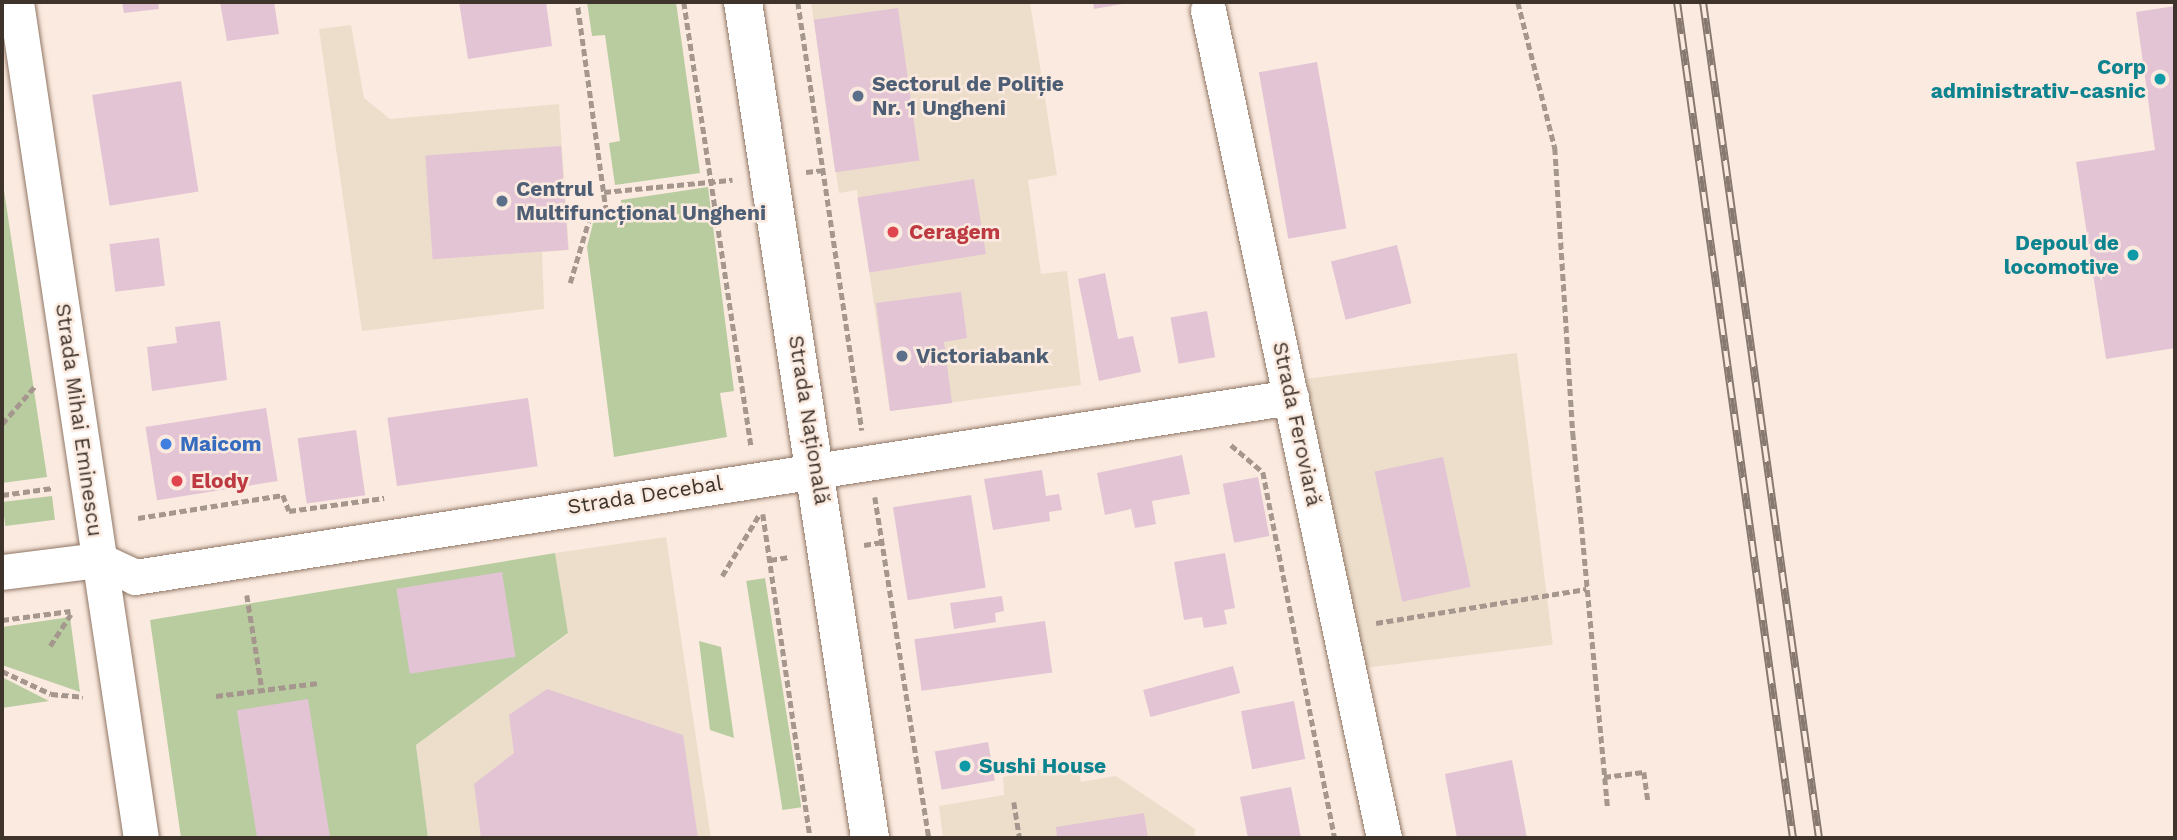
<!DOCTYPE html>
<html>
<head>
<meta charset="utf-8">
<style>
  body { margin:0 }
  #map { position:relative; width:2177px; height:840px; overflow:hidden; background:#fbeadf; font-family:"Work Sans",sans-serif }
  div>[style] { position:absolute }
  .commercial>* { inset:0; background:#eddecc; transform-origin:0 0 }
  .green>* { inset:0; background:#b8cca0; transform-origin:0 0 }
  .building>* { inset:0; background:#e3c4d4; transform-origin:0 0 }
  .path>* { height:4.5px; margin-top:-2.25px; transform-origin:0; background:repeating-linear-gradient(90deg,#a5978d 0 7px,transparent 0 10.5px) }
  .roads { filter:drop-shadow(0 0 2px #8f7665) drop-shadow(0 0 2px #8f7665) }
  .minor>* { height:35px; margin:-17.5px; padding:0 17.5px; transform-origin:17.5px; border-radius:17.5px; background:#fff }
  .tertiary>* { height:38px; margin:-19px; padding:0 19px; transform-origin:19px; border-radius:19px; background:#fff }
  .rail>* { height:8px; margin-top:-4px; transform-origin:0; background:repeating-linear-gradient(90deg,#fbeadf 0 16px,#877970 0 32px); box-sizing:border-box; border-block:2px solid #877970 }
  .dots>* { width:19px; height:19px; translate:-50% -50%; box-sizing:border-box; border:4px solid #fbeadf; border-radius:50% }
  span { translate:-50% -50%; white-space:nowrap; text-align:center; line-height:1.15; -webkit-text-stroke:5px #fbeadf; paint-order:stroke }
  .culture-label { font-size:21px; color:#0d838f; font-weight:700 }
  .right { translate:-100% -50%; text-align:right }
  .left { translate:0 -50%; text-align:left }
  .service-label { font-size:21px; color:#4e5e75; font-weight:700 }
  .health-label { font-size:21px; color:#be3a42; font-weight:700 }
  .street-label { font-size:21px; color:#3f342c }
  .shop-label { font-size:21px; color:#366cbe; font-weight:700 }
  .frame { position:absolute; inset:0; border:4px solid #3f342c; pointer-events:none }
</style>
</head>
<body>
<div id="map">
  <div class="commercial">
    <i style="clip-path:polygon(811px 2px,1030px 2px,1057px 175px,1028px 180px,1041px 274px,1067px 271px,1081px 385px,890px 411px,857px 190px,839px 193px)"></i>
    <i style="clip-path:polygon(351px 25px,364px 98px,390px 119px,559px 104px,569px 250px,542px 252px,544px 309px,362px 331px,319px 29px)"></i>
    <i style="left:1517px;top:353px;width:294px;height:212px;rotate:83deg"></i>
    <i style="clip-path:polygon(666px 537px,711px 838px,428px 838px,416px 745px,568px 634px,555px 553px)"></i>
    <i style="clip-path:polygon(1076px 763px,1081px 782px,1116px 776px,1195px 829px,1194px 838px,943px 838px,939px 806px,1004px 795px,1003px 777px)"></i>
  </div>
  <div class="green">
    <i style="clip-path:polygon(587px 2px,676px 2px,700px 173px,615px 185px,609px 143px,620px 141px,605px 35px,592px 36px)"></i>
    <i style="clip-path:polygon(2px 177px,47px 477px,2px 483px)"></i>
    <i style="clip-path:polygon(708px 187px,734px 391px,720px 393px,727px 437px,614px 457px,587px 247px,593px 223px,623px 217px,621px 200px)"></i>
    <i style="left:52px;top:496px;width:24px;height:50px;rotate:83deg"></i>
    <i style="clip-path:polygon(555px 553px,568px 633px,416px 745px,428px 838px,181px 838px,150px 620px)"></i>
    <i style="left:765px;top:578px;width:232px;height:19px;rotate:81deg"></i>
    <i style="clip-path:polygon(70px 617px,80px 692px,2px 665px,2px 627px)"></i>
    <i style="clip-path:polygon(699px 641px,721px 647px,734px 738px,710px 730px)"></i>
    <i style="clip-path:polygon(2px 677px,49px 701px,2px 708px)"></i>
  </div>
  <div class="building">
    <i style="clip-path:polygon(122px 2px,158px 2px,159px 9px,124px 13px)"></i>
    <i style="clip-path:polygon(220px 2px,274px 2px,279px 34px,227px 41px)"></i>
    <i style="clip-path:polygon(459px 2px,546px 2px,552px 46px,468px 59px)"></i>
    <i style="clip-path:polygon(1093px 2px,1127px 2px,1128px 3px,1094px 9px)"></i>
    <i style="clip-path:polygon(2175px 6px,2175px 348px,2106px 359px,2076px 162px,2155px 150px,2136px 12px)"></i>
    <i style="left:898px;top:8px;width:154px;height:85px;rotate:82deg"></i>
    <i style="left:1317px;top:62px;width:169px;height:59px;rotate:80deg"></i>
    <i style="left:181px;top:81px;width:112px;height:90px;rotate:81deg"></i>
    <i style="left:561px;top:146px;width:104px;height:136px;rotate:86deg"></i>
    <i style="left:974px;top:179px;width:76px;height:118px;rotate:81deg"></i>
    <i style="left:159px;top:238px;width:48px;height:50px;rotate:83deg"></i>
    <i style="left:1397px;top:245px;width:60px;height:68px;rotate:76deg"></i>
    <i style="clip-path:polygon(1105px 273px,1118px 339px,1133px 336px,1141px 372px,1099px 381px,1078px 279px)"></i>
    <i style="clip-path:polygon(961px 292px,967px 338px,944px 342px,952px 403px,890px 411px,876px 303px)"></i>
    <i style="left:1207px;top:311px;width:47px;height:37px;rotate:80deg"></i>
    <i style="clip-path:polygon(220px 321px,227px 380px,152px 391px,147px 347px,177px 343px,175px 327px)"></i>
    <i style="left:528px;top:398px;width:69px;height:142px;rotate:82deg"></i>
    <i style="left:266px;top:408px;width:74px;height:122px;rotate:81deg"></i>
    <i style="left:356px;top:430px;width:66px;height:59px;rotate:82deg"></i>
    <i style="clip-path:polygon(1182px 455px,1190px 494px,1152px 501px,1156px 524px,1135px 528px,1131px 509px,1105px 515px,1097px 473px)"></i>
    <i style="left:1443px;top:457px;width:133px;height:70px;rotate:78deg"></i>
    <i style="clip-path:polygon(1042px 470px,1046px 496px,1059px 494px,1062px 510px,1049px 512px,1050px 521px,993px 530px,984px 479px)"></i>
    <i style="left:1258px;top:477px;width:60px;height:36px;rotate:79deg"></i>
    <i style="left:971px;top:495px;width:94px;height:79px;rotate:81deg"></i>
    <i style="clip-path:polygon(1225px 553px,1235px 608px,1224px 610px,1227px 624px,1204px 628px,1202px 617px,1184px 620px,1174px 562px)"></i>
    <i style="left:502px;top:572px;width:86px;height:107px;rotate:81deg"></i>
    <i style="clip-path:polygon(1002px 596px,1004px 611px,995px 613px,996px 622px,954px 629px,950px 603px)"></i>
    <i style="left:1045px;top:621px;width:52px;height:132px;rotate:82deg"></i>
    <i style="left:1233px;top:666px;width:28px;height:93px;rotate:75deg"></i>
    <i style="clip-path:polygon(547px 689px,683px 735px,698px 838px,481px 838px,474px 784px,514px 753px,509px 715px)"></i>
    <i style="left:308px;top:699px;width:141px;height:72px;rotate:81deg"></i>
    <i style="left:1294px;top:701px;width:59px;height:54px;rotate:79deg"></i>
    <i style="left:988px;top:742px;width:39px;height:54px;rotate:80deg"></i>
    <i style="clip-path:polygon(1512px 760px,1527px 838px,1457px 838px,1445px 774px)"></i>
    <i style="clip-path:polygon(1291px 787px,1301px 838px,1248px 838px,1240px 797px)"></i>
    <i style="clip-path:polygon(1144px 813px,1148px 838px,1057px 838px,1056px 827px)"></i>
  </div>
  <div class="path">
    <i style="left:684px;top:2px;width:449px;rotate:81.4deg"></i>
    <i style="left:798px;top:2px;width:433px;rotate:81.5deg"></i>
    <i style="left:1518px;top:2px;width:151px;rotate:75.8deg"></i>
    <i style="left:1555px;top:148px;width:286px;rotate:86.4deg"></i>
    <i style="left:1573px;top:433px;width:376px;rotate:84.7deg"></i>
    <i style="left:806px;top:172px;width:18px;rotate:-6deg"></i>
    <i style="left:604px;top:192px;width:129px;rotate:-5.4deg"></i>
    <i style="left:570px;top:283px;width:73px;rotate:-73.3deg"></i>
    <i style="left:591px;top:213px;width:15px;rotate:-4deg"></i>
    <i style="left:606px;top:212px;width:212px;rotate:-97.9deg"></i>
    <i style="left:2px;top:424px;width:52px;rotate:-48.9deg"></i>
    <i style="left:1231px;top:445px;width:42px;rotate:40.2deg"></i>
    <i style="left:1263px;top:472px;width:373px;rotate:78.9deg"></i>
    <i style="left:2px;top:495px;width:51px;rotate:-7.8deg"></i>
    <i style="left:875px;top:497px;width:345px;rotate:81deg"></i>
    <i style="left:763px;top:514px;width:327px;rotate:81.7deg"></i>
    <i style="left:138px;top:518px;width:147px;rotate:-9deg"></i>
    <i style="left:283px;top:495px;width:17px;rotate:69deg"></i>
    <i style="left:289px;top:511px;width:96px;rotate:-7.8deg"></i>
    <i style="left:864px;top:545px;width:19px;rotate:-9deg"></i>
    <i style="left:770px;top:560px;width:20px;rotate:-9deg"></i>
    <i style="left:722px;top:576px;width:71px;rotate:-58.8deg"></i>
    <i style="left:247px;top:595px;width:95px;rotate:80.9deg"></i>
    <i style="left:2px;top:620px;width:69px;rotate:-7.5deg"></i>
    <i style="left:1376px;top:623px;width:213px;rotate:-9.2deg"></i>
    <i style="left:50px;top:646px;width:38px;rotate:-57deg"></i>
    <i style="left:2px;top:671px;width:54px;rotate:25.1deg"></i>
    <i style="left:51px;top:694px;width:32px;rotate:5deg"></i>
    <i style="left:216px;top:696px;width:103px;rotate:-7.3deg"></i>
    <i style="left:1604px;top:777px;width:40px;rotate:-7.1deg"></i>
    <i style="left:1644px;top:772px;width:28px;rotate:82deg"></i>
    <i style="left:1014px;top:802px;width:36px;rotate:81deg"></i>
  </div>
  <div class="roads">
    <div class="minor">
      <i style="left:16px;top:2px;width:845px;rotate:81.5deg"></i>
      <i style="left:1208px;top:10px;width:846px;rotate:78deg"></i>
      <i style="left:2px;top:572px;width:98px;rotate:-7.1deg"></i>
      <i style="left:99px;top:560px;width:40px;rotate:25deg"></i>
      <i style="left:135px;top:577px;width:1170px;rotate:-8.85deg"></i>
    </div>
    <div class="tertiary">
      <i style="left:743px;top:2px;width:846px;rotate:81.36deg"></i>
    </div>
  </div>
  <div class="rail">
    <i style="left:1677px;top:2px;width:844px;rotate:82.1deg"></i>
    <i style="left:1703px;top:2px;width:844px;rotate:82.1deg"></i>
  </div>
  <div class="dots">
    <i style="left:2160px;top:79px;background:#0f9aa8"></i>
    <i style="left:858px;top:96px;background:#5c6f8a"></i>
    <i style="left:502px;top:201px;background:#5c6f8a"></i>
    <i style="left:893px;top:232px;background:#e0444e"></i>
    <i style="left:2133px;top:255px;background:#0f9aa8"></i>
    <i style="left:902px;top:356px;background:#5c6f8a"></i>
    <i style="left:166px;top:444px;background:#3f7fe0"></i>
    <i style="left:177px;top:481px;background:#e0444e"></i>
    <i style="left:965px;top:766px;background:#0f9aa8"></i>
  </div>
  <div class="culture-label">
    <span class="right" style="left:2146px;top:79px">Corp<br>administrativ-casnic</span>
    <span class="right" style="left:2119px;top:255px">Depoul de<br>locomotive</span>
    <span class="left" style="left:979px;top:766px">Sushi House</span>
  </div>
  <div class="service-label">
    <span class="left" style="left:872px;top:96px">Sectorul de Poliție<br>Nr. 1 Ungheni</span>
    <span class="left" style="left:516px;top:201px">Centrul<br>Multifuncțional Ungheni</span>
    <span class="left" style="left:916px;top:356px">Victoriabank</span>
  </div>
  <div class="health-label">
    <span class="left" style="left:909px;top:232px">Ceragem</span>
    <span class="left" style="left:191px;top:481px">Elody</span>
  </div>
  <div class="street-label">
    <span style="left:79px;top:420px;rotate:82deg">Strada Mihai Eminescu</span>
    <span style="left:809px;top:420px;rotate:81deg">Strada Națională</span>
    <span style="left:1297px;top:424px;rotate:78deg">Strada Feroviară</span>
    <span style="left:645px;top:495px;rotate:-9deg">Strada Decebal</span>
  </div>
  <div class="shop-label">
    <span class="left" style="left:180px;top:444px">Maicom</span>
  </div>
  <div class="frame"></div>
</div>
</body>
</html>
